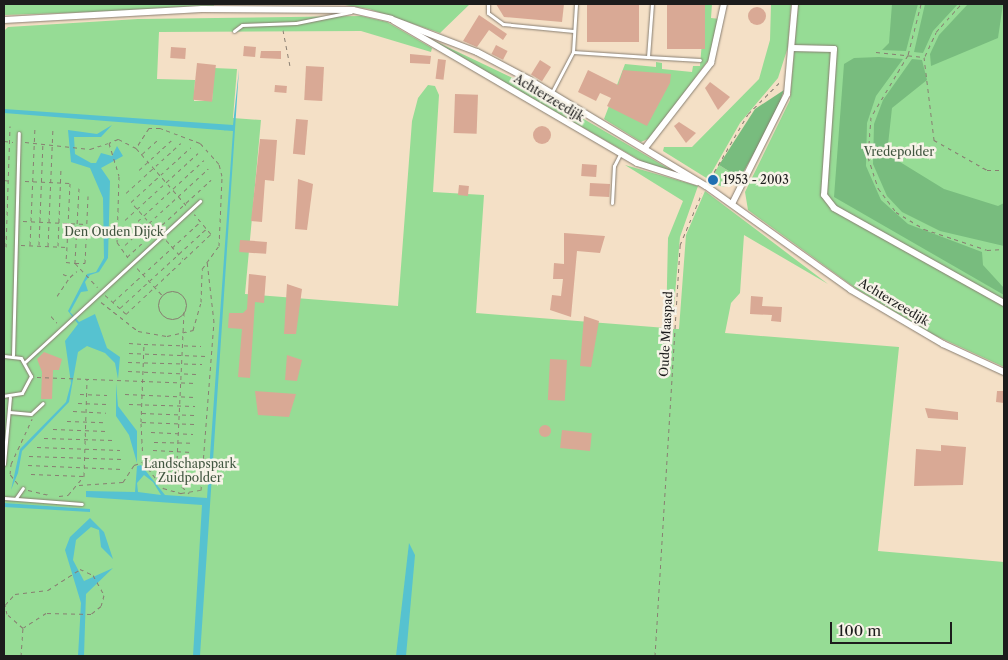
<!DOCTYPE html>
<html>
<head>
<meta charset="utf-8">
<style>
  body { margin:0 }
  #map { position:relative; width:1008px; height:660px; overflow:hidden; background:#f4e0c6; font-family:"Libre Caslon Text",serif }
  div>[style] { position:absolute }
  .green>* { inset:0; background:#96dc95 }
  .forest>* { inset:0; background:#78bc7e }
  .water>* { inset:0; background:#56c2d0 }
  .building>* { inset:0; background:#d9a995; transform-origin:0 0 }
  .round { border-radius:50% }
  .path>* { height:1px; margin-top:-0.5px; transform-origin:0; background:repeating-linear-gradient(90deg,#887e71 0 4px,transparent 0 8px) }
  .path>.ring { margin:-0.5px; padding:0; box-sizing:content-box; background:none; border:1px solid #887e71; border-radius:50% }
  .roads { filter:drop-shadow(0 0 1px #887e71) drop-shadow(0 0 1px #887e71) }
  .lane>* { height:3px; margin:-1.5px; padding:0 1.5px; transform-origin:1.5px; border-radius:1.5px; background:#fff }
  .street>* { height:6px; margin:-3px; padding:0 3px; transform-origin:3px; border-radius:3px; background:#fff }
  .dots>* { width:14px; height:14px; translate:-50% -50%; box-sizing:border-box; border:2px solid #f7f3e8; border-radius:50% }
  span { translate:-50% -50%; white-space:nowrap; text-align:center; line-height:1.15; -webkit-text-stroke:5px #f7f3e8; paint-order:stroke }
  .street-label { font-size:12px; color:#1c1c1c }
  .park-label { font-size:12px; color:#415640 }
  .poi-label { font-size:12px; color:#1c1c1c }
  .left { translate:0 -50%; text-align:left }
  .frame { position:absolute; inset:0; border:5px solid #1c1c1c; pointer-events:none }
  .scale { position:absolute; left:830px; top:622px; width:122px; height:22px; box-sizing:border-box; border:2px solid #1c1c1c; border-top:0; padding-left:6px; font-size:15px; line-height:18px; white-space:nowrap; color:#1c1c1c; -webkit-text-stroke:4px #f7f3e8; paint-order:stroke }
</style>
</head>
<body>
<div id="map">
  <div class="green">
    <i style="clip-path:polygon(4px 4px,214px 4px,214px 8px,4px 15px)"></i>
    <i style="clip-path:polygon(339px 4px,470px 4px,440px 33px,369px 9px)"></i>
    <i style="clip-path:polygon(705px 4px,712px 4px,711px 18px,720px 19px,712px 55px,652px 137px,641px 142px,604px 119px,625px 64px,656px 67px,656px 62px,662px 63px,662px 69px,692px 72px,693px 66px,700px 66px)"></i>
    <i style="clip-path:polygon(771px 4px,791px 4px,788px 47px,778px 78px,740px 123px,708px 179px,663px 151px,664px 147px,692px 147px,759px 79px,770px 40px)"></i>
    <i style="clip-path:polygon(798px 4px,1004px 4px,1004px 367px,934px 335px,858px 290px,748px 210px,745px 192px,790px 100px)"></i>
    <i style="clip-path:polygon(361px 16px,387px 22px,432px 48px,431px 52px,361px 31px,159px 32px,157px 79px,195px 80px,194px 101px,212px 101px,214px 68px,237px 69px,233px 118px,261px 120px,245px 294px,398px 306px,412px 121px,418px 98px,428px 85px,435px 86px,439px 95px,433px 192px,484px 195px,476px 313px,666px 328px,668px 238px,683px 201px,625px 165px,698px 186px,680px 237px,672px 329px,679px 329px,686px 235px,705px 191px,828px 284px,744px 235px,740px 293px,731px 303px,725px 333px,899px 347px,878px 551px,1004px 562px,1004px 656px,4px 656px,4px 31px,8px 27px,138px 19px)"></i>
    <i style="clip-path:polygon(414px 31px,517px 80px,683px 177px,643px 162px)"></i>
    <i style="clip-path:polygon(719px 165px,740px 178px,737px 182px,723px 187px,709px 182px)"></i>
  </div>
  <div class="forest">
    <i style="clip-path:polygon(892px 4px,918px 4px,906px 51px,882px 50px,889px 43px)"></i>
    <i style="clip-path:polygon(925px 4px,958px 4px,933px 31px,923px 53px,914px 52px)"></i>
    <i style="clip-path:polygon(968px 4px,1003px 4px,998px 38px,931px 66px,930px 54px,939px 35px)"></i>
    <i style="clip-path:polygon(879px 57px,903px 59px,876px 96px,867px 123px,866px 166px,881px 200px,908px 224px,982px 252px,983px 265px,1004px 288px,1004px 295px,834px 197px,844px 64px,854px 58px)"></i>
    <i style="clip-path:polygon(912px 59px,922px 60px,927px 80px,892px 108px,887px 154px,944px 189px,998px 206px,1004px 203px,1004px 246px,940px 231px,902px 212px,887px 196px,873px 164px,874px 124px,883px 100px)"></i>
    <i style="clip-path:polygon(784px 90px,775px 116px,740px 178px,719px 165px,755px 109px)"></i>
  </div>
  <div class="water">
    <i style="clip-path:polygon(evenodd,239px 69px,200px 656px,193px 656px,202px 505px,86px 497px,86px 491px,135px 492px,137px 466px,141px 465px,165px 495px,207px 498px,233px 131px,4px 113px,4px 109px,233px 125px,239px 69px,144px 475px,153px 482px,161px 495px,138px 492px,137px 483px,144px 475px)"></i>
    <i style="clip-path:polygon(112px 125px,101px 137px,74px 137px,75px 154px,91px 163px,96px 163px,101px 153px,112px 156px,117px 146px,123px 156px,101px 168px,110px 181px,108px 258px,99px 272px,90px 275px,85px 282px,88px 291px,81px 292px,70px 312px,79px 322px,95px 314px,107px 348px,120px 357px,118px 379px,115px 363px,105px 353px,87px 346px,78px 352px,69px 402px,22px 451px,18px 473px,11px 490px,20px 449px,66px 402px,71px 383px,65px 341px,78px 324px,68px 311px,87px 274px,96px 272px,104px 258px,103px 198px,90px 168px,71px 162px,68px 130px,97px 134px)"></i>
    <i style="clip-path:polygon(116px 383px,118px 406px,137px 431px,137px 463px,129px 435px,116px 416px)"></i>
    <i style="clip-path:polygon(4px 503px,90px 509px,90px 512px,4px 507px)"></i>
    <i style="clip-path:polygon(90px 518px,104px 532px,113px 559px,101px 547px,99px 530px,91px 527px,76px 540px,73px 560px,84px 581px,113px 568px,86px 594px,84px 656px,78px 656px,81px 603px,65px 550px,70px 537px)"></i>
    <i style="clip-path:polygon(409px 543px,415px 555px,406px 656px,396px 656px)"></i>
  </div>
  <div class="building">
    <i style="clip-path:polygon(496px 4px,564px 4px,562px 22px,504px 17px)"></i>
    <i style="left:587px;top:4px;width:52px;height:38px"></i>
    <i style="left:667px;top:4px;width:38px;height:45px"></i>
    <i class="round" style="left:748px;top:7px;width:18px;height:18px"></i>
    <i style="clip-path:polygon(479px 15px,507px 34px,503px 40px,489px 30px,477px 47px,463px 41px)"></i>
    <i style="left:496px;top:45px;width:13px;height:10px;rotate:27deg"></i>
    <i style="left:244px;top:46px;width:12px;height:10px;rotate:5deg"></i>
    <i style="left:171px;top:47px;width:15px;height:11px;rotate:4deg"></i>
    <i style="clip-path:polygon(261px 51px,281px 51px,281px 59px,260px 58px)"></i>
    <i style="clip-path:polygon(410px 54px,431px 56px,430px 64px,410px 63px)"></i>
    <i style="left:438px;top:59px;width:8px;height:20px;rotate:7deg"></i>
    <i style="left:540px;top:60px;width:13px;height:17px;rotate:32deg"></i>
    <i style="left:197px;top:63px;width:19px;height:37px;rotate:6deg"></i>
    <i style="left:306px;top:66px;width:18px;height:34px;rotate:3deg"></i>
    <i style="clip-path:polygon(588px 70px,618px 85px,623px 70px,671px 74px,670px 83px,647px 126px,607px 106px,611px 98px,600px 93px,596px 101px,578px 92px)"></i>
    <i style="clip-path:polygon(710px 82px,730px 97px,718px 110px,705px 88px)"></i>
    <i style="left:275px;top:85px;width:12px;height:7px;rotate:5deg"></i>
    <i style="left:455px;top:94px;width:23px;height:39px;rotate:2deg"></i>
    <i style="left:296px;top:119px;width:12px;height:35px;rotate:5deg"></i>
    <i style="clip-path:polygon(679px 122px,696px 133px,686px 143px,674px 126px)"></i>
    <i class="round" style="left:533px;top:126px;width:18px;height:18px"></i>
    <i style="clip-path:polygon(260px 139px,277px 140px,274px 181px,265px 180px,262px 222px,251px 221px)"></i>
    <i style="left:582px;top:164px;width:15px;height:12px;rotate:4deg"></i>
    <i style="clip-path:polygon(298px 179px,313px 184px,307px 230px,295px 229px)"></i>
    <i style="left:590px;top:183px;width:20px;height:13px;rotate:3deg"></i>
    <i style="left:459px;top:185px;width:10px;height:10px;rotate:6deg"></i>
    <i style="clip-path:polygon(564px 233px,605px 236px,600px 253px,577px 251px,571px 317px,550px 310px,552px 295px,561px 296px,563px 279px,553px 279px,554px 263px,564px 264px)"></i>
    <i style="left:240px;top:240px;width:27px;height:12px;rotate:4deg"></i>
    <i style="clip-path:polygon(249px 274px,266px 276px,264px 303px,255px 302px,250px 378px,238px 377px,242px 329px,228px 328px,229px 313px,243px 313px,247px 309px)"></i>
    <i style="clip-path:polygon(287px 284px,302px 289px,296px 334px,284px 334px)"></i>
    <i style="clip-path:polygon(751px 296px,763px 297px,762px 306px,782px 307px,781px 322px,771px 321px,772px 315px,750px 314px)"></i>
    <i style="clip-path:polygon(584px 316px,599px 321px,591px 367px,580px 366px)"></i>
    <i style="clip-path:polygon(44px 352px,62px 359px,59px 370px,53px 370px,52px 399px,41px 399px,42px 372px,37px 359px)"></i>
    <i style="clip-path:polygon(287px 355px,302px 360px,297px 381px,285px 380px)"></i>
    <i style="left:550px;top:359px;width:17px;height:41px;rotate:3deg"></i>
    <i style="clip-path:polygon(255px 391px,296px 394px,289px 417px,258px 415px)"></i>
    <i style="clip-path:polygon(997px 391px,1004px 391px,1004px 403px,996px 402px)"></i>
    <i style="clip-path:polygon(925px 408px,958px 412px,958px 420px,928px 418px)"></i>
    <i class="round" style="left:539px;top:425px;width:12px;height:12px"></i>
    <i style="left:562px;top:430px;width:30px;height:18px;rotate:6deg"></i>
    <i style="clip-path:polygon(941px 445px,966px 447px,963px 485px,914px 486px,916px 449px,941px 451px)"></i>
  </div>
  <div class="path">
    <i style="left:921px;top:4px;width:53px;rotate:104.3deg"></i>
    <i style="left:908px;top:55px;width:72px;rotate:120.8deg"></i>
    <i style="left:871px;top:117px;width:40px;rotate:94.3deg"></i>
    <i style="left:868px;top:157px;width:33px;rotate:72deg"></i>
    <i style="left:878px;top:188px;width:30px;rotate:53deg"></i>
    <i style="left:896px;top:212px;width:33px;rotate:31deg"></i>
    <i style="left:924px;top:229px;width:66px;rotate:18.4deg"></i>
    <i style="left:987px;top:250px;width:17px;rotate:-3deg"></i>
    <i style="left:283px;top:30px;width:36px;rotate:79deg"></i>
    <i style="left:876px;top:52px;width:48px;rotate:5.9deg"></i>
    <i style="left:924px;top:57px;width:84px;rotate:83.1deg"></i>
    <i style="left:934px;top:140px;width:61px;rotate:29.5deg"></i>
    <i style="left:987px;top:170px;width:17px"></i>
    <i style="left:925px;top:56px;width:26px;rotate:-65deg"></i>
    <i style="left:936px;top:32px;width:38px;rotate:-48deg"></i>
    <i style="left:4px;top:141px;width:9px;rotate:6deg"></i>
    <i style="left:25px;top:142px;width:65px;rotate:6.1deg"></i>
    <i style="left:90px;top:149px;width:19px;rotate:-18deg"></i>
    <i style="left:136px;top:148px;width:77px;rotate:48.7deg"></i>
    <i style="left:142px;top:154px;width:24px;rotate:-42deg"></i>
    <i style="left:139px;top:170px;width:46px;rotate:-42.4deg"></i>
    <i style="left:710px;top:179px;width:75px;rotate:-59.7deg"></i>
    <i style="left:748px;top:114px;width:45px;rotate:-45deg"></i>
    <i style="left:4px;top:180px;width:7px;rotate:8deg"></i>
    <i style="left:25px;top:181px;width:45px;rotate:2.5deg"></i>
    <i style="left:70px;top:183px;width:64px;rotate:92.7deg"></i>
    <i style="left:79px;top:188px;width:75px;rotate:93.1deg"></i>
    <i style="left:75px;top:263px;width:10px"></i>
    <i style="left:85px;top:263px;width:67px;rotate:-87.4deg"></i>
    <i style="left:126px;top:193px;width:74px;rotate:-42.3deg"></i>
    <i style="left:125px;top:220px;width:99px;rotate:-42.5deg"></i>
    <i style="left:23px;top:221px;width:63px;rotate:2.7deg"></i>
    <i style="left:126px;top:232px;width:106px;rotate:-42.7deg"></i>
    <i style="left:158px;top:232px;width:40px;rotate:-132deg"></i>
    <i style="left:131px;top:202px;width:81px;rotate:-42.5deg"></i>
    <i style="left:166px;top:240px;width:25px;rotate:48deg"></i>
    <i style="left:21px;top:245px;width:46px;rotate:2.5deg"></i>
    <i style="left:67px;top:247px;width:15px;rotate:94deg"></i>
    <i style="left:66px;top:262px;width:9px;rotate:6deg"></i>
    <i style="left:75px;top:263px;width:33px;rotate:47deg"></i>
    <i style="left:30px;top:245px;width:119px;rotate:-87.6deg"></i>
    <i style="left:39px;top:245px;width:102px;rotate:-87.8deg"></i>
    <i style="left:125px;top:245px;width:113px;rotate:-42.5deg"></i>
    <i style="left:48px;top:246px;width:117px;rotate:-87.6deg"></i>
    <i style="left:58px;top:246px;width:79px;rotate:-87.8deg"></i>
    <i style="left:6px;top:247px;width:121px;rotate:-88.1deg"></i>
    <i style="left:127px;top:257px;width:114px;rotate:-42.5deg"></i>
    <i style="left:137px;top:268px;width:38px;rotate:47deg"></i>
    <i style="left:63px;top:274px;width:8px;rotate:23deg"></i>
    <i style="left:70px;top:277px;width:9px;rotate:-41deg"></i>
    <i class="ring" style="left:158px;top:291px;width:27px;height:27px"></i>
    <i style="left:105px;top:295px;width:28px;rotate:42deg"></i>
    <i style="left:126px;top:314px;width:117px;rotate:-43.3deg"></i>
    <i style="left:211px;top:234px;width:26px;rotate:-130deg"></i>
    <i style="left:57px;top:296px;width:23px;rotate:-56deg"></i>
    <i style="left:101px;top:302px;width:47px;rotate:38.1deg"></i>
    <i style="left:138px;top:331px;width:29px;rotate:10deg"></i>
    <i style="left:167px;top:336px;width:27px;rotate:-13deg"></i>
    <i style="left:193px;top:330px;width:29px;rotate:-74deg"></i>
    <i style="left:201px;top:302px;width:33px;rotate:-88deg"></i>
    <i style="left:202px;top:269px;width:29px;rotate:-54deg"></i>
    <i style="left:219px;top:246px;width:70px;rotate:-87.5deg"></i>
    <i style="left:222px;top:176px;width:12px;rotate:-104deg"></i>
    <i style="left:219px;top:164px;width:28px;rotate:-132deg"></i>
    <i style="left:200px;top:143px;width:43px;rotate:-159.4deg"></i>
    <i style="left:160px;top:128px;width:11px;rotate:180deg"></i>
    <i style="left:149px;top:128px;width:24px;rotate:123deg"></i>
    <i style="left:136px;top:148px;width:20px;rotate:-153deg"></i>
    <i style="left:118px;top:139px;width:10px;rotate:156deg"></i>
    <i style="left:109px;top:143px;width:34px;rotate:73deg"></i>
    <i style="left:119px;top:176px;width:66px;rotate:91.7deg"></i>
    <i style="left:117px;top:242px;width:19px;rotate:55deg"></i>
    <i style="left:113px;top:302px;width:118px;rotate:-42.6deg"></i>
    <i style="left:120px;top:308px;width:117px;rotate:-42.6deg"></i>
    <i style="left:184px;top:312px;width:169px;rotate:92.7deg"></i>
    <i style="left:176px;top:481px;width:18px;rotate:43deg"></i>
    <i style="left:51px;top:316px;width:9px;rotate:49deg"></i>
    <i style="left:129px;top:343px;width:14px;rotate:4deg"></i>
    <i style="left:129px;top:353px;width:77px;rotate:2.2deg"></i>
    <i style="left:128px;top:362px;width:74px;rotate:1.5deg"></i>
    <i style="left:128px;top:371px;width:68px;rotate:2.5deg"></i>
    <i style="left:37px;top:377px;width:159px;rotate:2.2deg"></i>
    <i style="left:80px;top:394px;width:27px;rotate:2deg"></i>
    <i style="left:125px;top:394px;width:70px;rotate:2.5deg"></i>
    <i style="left:78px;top:403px;width:29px;rotate:2deg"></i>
    <i style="left:129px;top:404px;width:66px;rotate:1.7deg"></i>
    <i style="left:73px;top:411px;width:33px;rotate:3deg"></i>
    <i style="left:142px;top:413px;width:52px;rotate:2.2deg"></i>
    <i style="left:67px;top:421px;width:38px;rotate:2deg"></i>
    <i style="left:141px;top:423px;width:38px;rotate:87deg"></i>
    <i style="left:194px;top:424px;width:53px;rotate:-177.8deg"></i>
    <i style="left:141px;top:422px;width:78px;rotate:-87.8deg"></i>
    <i style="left:144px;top:344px;width:57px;rotate:2deg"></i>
    <i style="left:53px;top:429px;width:53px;rotate:2.2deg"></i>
    <i style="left:151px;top:432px;width:42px;rotate:2.7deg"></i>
    <i style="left:44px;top:438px;width:69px;rotate:1.7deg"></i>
    <i style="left:154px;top:442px;width:39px;rotate:1deg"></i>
    <i style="left:37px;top:447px;width:83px;rotate:2.1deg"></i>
    <i style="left:153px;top:450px;width:39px;rotate:3deg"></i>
    <i style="left:29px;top:456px;width:93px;rotate:1.8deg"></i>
    <i style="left:156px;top:460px;width:36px;rotate:3deg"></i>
    <i style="left:28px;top:465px;width:94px;rotate:2.4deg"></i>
    <i style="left:159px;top:470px;width:32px;rotate:2deg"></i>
    <i style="left:31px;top:474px;width:52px;rotate:2.2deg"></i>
    <i style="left:167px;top:479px;width:24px;rotate:2deg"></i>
    <i style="left:18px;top:484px;width:13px;rotate:-129deg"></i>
    <i style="left:10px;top:474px;width:10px;rotate:-84deg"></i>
    <i style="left:11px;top:464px;width:50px;rotate:-65deg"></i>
    <i style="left:79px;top:485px;width:44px;rotate:-3.9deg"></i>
    <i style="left:123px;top:482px;width:20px;rotate:-57deg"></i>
    <i style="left:134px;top:465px;width:9px;rotate:-18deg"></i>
    <i style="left:143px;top:462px;width:33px;rotate:52deg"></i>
    <i style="left:163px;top:488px;width:19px;rotate:16deg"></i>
    <i style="left:181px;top:493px;width:20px;rotate:-9deg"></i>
    <i style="left:201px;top:490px;width:169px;rotate:-85.6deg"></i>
    <i style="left:214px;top:322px;width:61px;rotate:-96.5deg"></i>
    <i style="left:28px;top:490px;width:23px;rotate:13deg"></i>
    <i style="left:59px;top:496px;width:9px;rotate:-6deg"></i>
    <i style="left:68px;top:495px;width:25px;rotate:-50deg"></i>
    <i style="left:84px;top:476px;width:97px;rotate:-88.2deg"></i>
    <i style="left:80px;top:569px;width:14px;rotate:25deg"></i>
    <i style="left:93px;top:575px;width:23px;rotate:61deg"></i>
    <i style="left:104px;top:595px;width:11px;rotate:105deg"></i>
    <i style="left:101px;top:606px;width:13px;rotate:141deg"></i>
    <i style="left:91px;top:614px;width:45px;rotate:-178.7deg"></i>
    <i style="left:46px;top:613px;width:27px;rotate:147deg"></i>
    <i style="left:23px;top:628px;width:21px;rotate:-139deg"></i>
    <i style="left:7px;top:614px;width:9px;rotate:-103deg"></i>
    <i style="left:5px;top:605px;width:15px;rotate:-48deg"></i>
    <i style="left:15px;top:594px;width:33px;rotate:-7deg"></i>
    <i style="left:48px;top:590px;width:38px;rotate:-33deg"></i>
    <i style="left:21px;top:656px;width:28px;rotate:-86deg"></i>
    <i style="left:655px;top:656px;width:412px;rotate:-86.5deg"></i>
    <i style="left:680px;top:245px;width:56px;rotate:-67.1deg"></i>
  </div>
  <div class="roads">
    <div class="lane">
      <i style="left:488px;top:4px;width:9px;rotate:90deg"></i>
      <i style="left:488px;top:13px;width:19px;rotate:36deg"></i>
      <i style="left:503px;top:24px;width:71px;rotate:5.6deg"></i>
      <i style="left:234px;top:31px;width:10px;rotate:-37deg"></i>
      <i style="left:242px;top:25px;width:54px;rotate:-2.1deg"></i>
      <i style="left:296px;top:23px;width:56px;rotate:-11.3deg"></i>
      <i style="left:573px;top:52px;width:75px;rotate:3.8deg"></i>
      <i style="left:648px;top:57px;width:53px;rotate:-85.7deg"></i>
      <i style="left:648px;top:57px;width:52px;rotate:3.3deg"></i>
      <i style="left:552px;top:92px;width:45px;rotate:-62.3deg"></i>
      <i style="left:573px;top:52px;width:48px;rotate:-86.4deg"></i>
      <i style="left:612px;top:203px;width:37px;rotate:-87deg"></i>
      <i style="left:614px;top:166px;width:13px;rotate:-63deg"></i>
      <i style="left:13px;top:355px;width:222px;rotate:-88.5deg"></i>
      <i style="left:4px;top:356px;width:17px;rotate:7deg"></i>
      <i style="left:21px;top:358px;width:21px;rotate:61deg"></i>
      <i style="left:31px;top:376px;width:19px;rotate:118deg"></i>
      <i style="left:22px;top:393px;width:18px;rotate:171deg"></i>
      <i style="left:25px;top:362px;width:238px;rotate:-42.6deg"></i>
      <i style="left:9px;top:412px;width:22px;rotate:5deg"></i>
      <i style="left:31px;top:414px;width:16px;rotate:-43deg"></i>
      <i style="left:4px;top:464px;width:67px;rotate:-84.9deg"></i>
      <i style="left:4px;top:498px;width:78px;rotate:4.4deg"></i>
      <i style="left:16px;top:498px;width:12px;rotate:-55deg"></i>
    </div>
    <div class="street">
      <i style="left:4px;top:20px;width:198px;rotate:-3.2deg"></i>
      <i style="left:202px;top:9px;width:151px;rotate:0.4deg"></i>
      <i style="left:353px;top:10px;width:39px;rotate:13deg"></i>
      <i style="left:391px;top:19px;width:92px;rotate:21deg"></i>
      <i style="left:477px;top:52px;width:60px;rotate:27.8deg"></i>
      <i style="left:530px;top:80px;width:205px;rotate:31.1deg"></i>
      <i style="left:706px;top:186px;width:178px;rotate:35.6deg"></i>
      <i style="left:851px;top:290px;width:107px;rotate:30.4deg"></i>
      <i style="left:943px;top:344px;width:67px;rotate:24.7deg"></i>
      <i style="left:394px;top:21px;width:281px;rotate:30.3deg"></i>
      <i style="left:637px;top:163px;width:63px;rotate:17.6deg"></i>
      <i style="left:792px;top:48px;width:42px;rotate:1.4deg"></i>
      <i style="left:834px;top:49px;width:146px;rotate:93.9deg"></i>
      <i style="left:824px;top:195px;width:16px;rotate:52deg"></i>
      <i style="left:834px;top:208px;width:195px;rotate:29.2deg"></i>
      <i style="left:645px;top:148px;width:108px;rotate:-52.2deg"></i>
      <i style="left:711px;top:63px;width:60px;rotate:-77.6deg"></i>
      <i style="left:732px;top:204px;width:123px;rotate:-63.4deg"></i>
      <i style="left:787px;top:94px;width:90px;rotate:-84.9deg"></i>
    </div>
  </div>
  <div class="dots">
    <i style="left:713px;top:180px;background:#1f6fb2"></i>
  </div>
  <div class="street-label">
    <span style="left:549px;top:98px;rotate:31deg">Achterzeedijk</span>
    <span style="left:894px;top:302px;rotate:31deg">Achterzeedijk</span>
    <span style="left:666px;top:334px;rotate:-87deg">Oude Maaspad</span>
  </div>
  <div class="park-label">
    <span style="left:899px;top:152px">Vredepolder</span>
    <span style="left:114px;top:232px">Den Ouden Dijck</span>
    <span style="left:190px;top:471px">Landschapspark<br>Zuidpolder</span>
  </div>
  <div class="poi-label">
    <span class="left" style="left:723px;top:180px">1953 - 2003</span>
  </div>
  <div class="frame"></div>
  <div class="scale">100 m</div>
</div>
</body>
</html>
